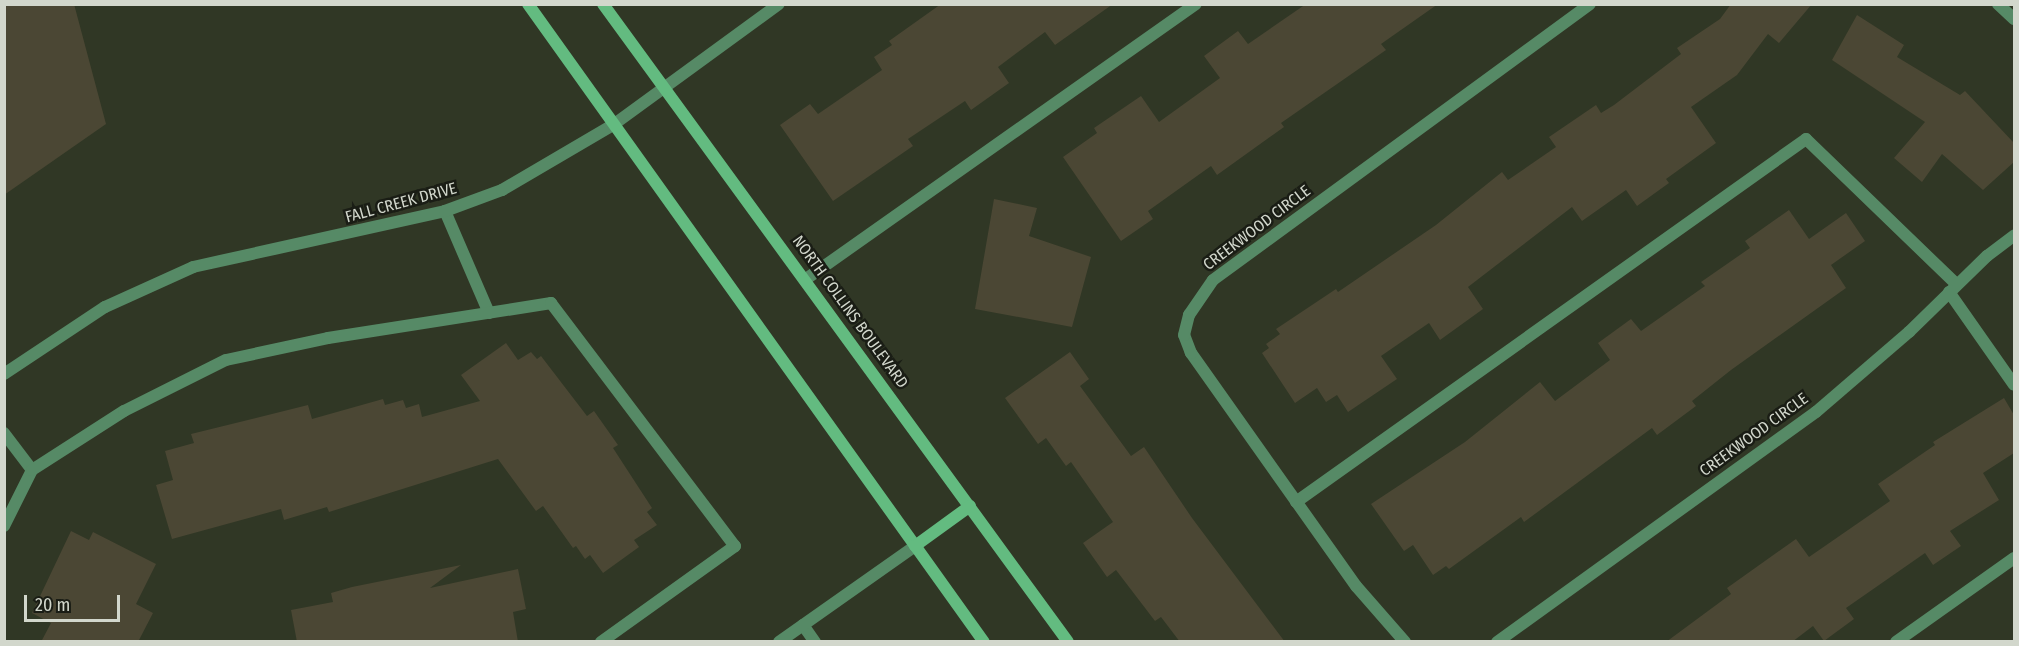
<!DOCTYPE html>
<html>
<head>
<meta charset="utf-8">
<style>
  body { margin:0 }
  #map { position:relative; width:2019px; height:646px; overflow:hidden; background:#303725; font-family:"Fira Sans Condensed",sans-serif }
  div>[style] { position:absolute }
  .building>* { inset:0; background:#4b4734 }
  .service>* { height:12px; margin:-6px; padding:0 6px; transform-origin:6px; border-radius:6px; background:#568a66 }
  .minor>* { height:12px; margin:-6px; padding:0 6px; transform-origin:6px; border-radius:6px; background:#568a66 }
  .tertiary>* { height:12px; margin:-6px; padding:0 6px; transform-origin:6px; border-radius:6px; background:#568a66 }
  .secondary>* { height:12px; margin:-6px; padding:0 6px; transform-origin:6px; border-radius:6px; background:#63bb80 }
  span { translate:-50% -50%; white-space:nowrap; text-align:center; line-height:1.15; -webkit-text-stroke:5px #1a1d15; paint-order:stroke }
  .street-label { font-size:16px; color:#d2d7cc }
  .frame { position:absolute; inset:0; border:6px solid #d2d7cc; pointer-events:none }
  .scale { position:absolute; left:24px; top:595px; width:96px; height:27px; box-sizing:border-box; border:3px solid #d2d7cc; border-top:0; padding-left:8px; font-size:18px; line-height:21px; white-space:nowrap; color:#d2d7cc; -webkit-text-stroke:4px #1a1d15; paint-order:stroke }
</style>
</head>
<body>
<div id="map">
  <div class="building">
    <i style="clip-path:polygon(4px 4px,74px 4px,106px 124px,4px 195px)"></i>
    <i style="clip-path:polygon(941px 4px,1113px 4px,1055px 45px,1045px 32px,998px 67px,1009px 83px,971px 110px,965px 101px,908px 139px,913px 146px,833px 201px,780px 125px,810px 104px,818px 114px,882px 70px,874px 57px,892px 45px,889px 41px)"></i>
    <i style="clip-path:polygon(1306px 4px,1438px 4px,1381px 44px,1386px 50px,1281px 123px,1284px 127px,1217px 175px,1211px 166px,1148px 211px,1153px 219px,1121px 241px,1063px 157px,1097px 133px,1094px 128px,1141px 96px,1159px 122px,1220px 78px,1204px 56px,1238px 31px,1248px 44px)"></i>
    <i style="clip-path:polygon(1731px 4px,1812px 4px,1779px 43px,1768px 34px,1737px 75px,1691px 107px,1716px 143px,1666px 179px,1669px 183px,1637px 206px,1626px 190px,1582px 221px,1572px 207px,1468px 287px,1483px 309px,1440px 340px,1429px 323px,1381px 356px,1397px 379px,1348px 412px,1337px 395px,1326px 402px,1317px 388px,1295px 403px,1262px 353px,1269px 348px,1266px 344px,1280px 334px,1276px 329px,1336px 289px,1338px 292px,1436px 225px,1502px 172px,1508px 180px,1556px 147px,1549px 137px,1596px 105px,1601px 113px,1614px 105px,1681px 54px,1677px 48px,1720px 19px)"></i>
    <i style="clip-path:polygon(1857px 15px,1904px 45px,1897px 57px,1960px 95px,1965px 91px,2014px 143px,2014px 162px,1983px 190px,1942px 154px,1922px 182px,1894px 158px,1925px 122px,1832px 60px)"></i>
    <i style="clip-path:polygon(994px 199px,1037px 208px,1029px 236px,1091px 257px,1072px 327px,975px 309px)"></i>
    <i style="clip-path:polygon(1789px 210px,1809px 239px,1846px 213px,1865px 241px,1831px 265px,1846px 288px,1731px 370px,1692px 401px,1696px 406px,1657px 435px,1652px 428px,1524px 522px,1521px 517px,1449px 569px,1446px 566px,1433px 575px,1413px 545px,1404px 551px,1371px 504px,1465px 442px,1540px 382px,1555px 401px,1610px 360px,1598px 343px,1631px 319px,1641px 331px,1705px 286px,1701px 282px,1750px 248px,1745px 241px)"></i>
    <i style="clip-path:polygon(506px 343px,518px 360px,531px 352px,537px 359px,541px 356px,587px 416px,594px 411px,618px 445px,613px 448px,652px 508px,647px 512px,657px 525px,634px 540px,639px 547px,603px 573px,590px 555px,585px 559px,576px 546px,573px 548px,543px 506px,536px 511px,498px 459px,329px 512px,327px 507px,284px 520px,281px 509px,172px 539px,156px 485px,173px 480px,165px 451px,194px 443px,191px 434px,308px 405px,312px 419px,383px 399px,385px 405px,403px 400px,406px 408px,419px 404px,422px 417px,480px 401px,461px 375px)"></i>
    <i style="clip-path:polygon(1070px 352px,1089px 379px,1080px 386px,1131px 456px,1144px 447px,1192px 518px,1285px 642px,1180px 642px,1161px 617px,1155px 621px,1116px 570px,1107px 577px,1083px 543px,1113px 522px,1071px 462px,1066px 466px,1046px 438px,1038px 444px,1005px 398px)"></i>
    <i style="clip-path:polygon(2004px 398px,2014px 415px,2014px 453px,1983px 473px,1999px 500px,1950px 531px,1961px 546px,1933px 565px,1925px 553px,1846px 608px,1854px 619px,1824px 641px,1813px 626px,1792px 642px,1666px 642px,1731px 594px,1727px 588px,1796px 539px,1809px 557px,1890px 501px,1878px 484px,1935px 445px,1933px 442px)"></i>
    <i style="clip-path:polygon(71px 531px,89px 540px,93px 532px,156px 564px,136px 604px,153px 613px,138px 642px,41px 642px,51px 623px,32px 613px)"></i>
    <i style="clip-path:polygon(461px 565px,430px 588px,518px 569px,526px 609px,513px 612px,518px 642px,297px 642px,291px 610px,333px 602px,331px 593px,352px 587px)"></i>
  </div>
  <div class="service">
    <i style="left:445px;top:211px;width:111px;rotate:66.7deg"></i>
    <i style="left:806px;top:279px;width:477px;rotate:-35.2deg"></i>
    <i style="left:1949px;top:292px;width:113px;rotate:55deg"></i>
    <i style="left:4px;top:433px;width:46px;rotate:52.9deg"></i>
    <i style="left:1296px;top:502px;width:626px;rotate:-35.44deg"></i>
    <i style="left:1806px;top:139px;width:209px;rotate:44deg"></i>
    <i style="left:4px;top:526px;width:63px;rotate:-63.4deg"></i>
    <i style="left:32px;top:470px;width:109px;rotate:-32.7deg"></i>
    <i style="left:124px;top:411px;width:114px;rotate:-26.6deg"></i>
    <i style="left:226px;top:360px;width:104px;rotate:-12.2deg"></i>
    <i style="left:328px;top:338px;width:226px;rotate:-8.9deg"></i>
    <i style="left:551px;top:303px;width:305px;rotate:52.9deg"></i>
    <i style="left:735px;top:546px;width:165px;rotate:144.4deg"></i>
    <i style="left:803px;top:625px;width:21px;rotate:55deg"></i>
    <i style="left:779px;top:642px;width:166px;rotate:-35.2deg"></i>
    <i style="left:1896px;top:642px;width:145px;rotate:-35.4deg"></i>
  </div>
  <div class="minor">
    <i style="left:1998px;top:4px;width:22px;rotate:43deg"></i>
    <i style="left:1405px;top:642px;width:74px;rotate:-131.2deg"></i>
    <i style="left:1356px;top:586px;width:286px;rotate:-125.3deg"></i>
    <i style="left:1191px;top:353px;width:19px;rotate:-111deg"></i>
    <i style="left:1184px;top:335px;width:21px;rotate:-76deg"></i>
    <i style="left:1189px;top:315px;width:42px;rotate:-55.6deg"></i>
    <i style="left:1213px;top:280px;width:467px;rotate:-36.2deg"></i>
    <i style="left:1497px;top:642px;width:393px;rotate:-35.8deg"></i>
    <i style="left:1816px;top:412px;width:123px;rotate:-40.7deg"></i>
    <i style="left:1909px;top:332px;width:109px;rotate:-44.3deg"></i>
    <i style="left:1987px;top:256px;width:34px;rotate:-37deg"></i>
  </div>
  <div class="tertiary">
    <i style="left:4px;top:374px;width:121px;rotate:-33.6deg"></i>
    <i style="left:105px;top:307px;width:97px;rotate:-24.4deg"></i>
    <i style="left:193px;top:267px;width:258px;rotate:-12.5deg"></i>
    <i style="left:445px;top:211px;width:61px;rotate:-20.2deg"></i>
    <i style="left:502px;top:190px;width:129px;rotate:-30.4deg"></i>
    <i style="left:613px;top:125px;width:205px;rotate:-36.1deg"></i>
  </div>
  <div class="secondary">
    <i style="left:528px;top:4px;width:784px;rotate:54.45deg"></i>
    <i style="left:603px;top:4px;width:789px;rotate:53.91deg"></i>
    <i style="left:915px;top:546px;width:68px;rotate:-36deg"></i>
  </div>
  <div class="street-label">
    <span style="left:401px;top:203px;rotate:-15deg">FALL CREEK DRIVE</span>
    <span style="left:1257px;top:228px;rotate:-37deg">CREEKWOOD CIRCLE</span>
    <span style="left:850px;top:312px;rotate:54deg">NORTH COLLINS BOULEVARD</span>
    <span style="left:1754px;top:435px;rotate:-36deg">CREEKWOOD CIRCLE</span>
  </div>
  <div class="frame"></div>
  <div class="scale">20 m</div>
</div>
</body>
</html>
